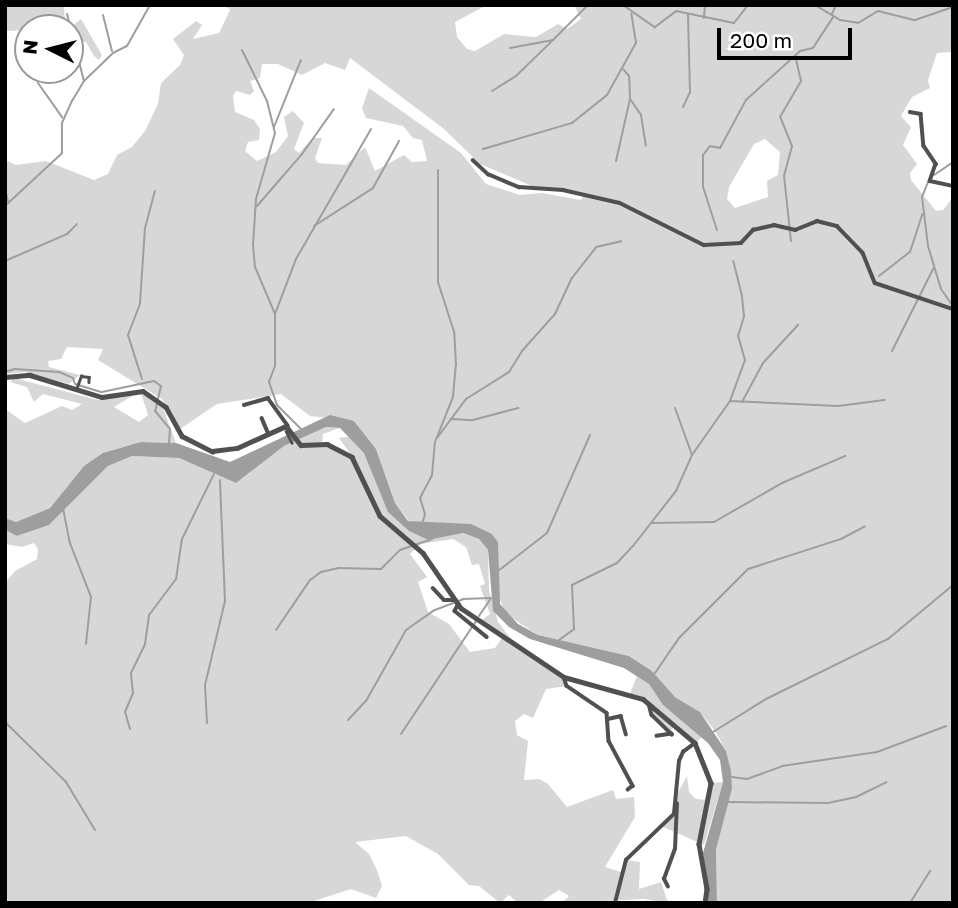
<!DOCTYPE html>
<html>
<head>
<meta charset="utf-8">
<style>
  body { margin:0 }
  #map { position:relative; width:958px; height:908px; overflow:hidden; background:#fff; font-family:"Golos Text",sans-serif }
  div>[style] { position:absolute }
  .green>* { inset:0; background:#d7d7d7 }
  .water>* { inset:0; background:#9e9e9e }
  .stream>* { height:2px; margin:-1px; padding:0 1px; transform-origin:1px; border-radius:1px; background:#9e9e9e }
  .pedestrian>* { height:2.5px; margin:-1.25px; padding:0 1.25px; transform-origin:1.25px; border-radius:1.25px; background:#505050 }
  .minor>* { height:3.5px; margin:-1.75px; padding:0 1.75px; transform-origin:1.75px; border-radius:1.75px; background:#505050 }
  .tertiary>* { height:4.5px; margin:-2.25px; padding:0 2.25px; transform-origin:2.25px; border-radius:2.25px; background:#505050 }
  span { translate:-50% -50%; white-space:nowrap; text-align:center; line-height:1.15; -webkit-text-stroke:5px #fff; paint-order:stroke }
  .frame { position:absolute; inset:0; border:7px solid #000; pointer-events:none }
  .north { position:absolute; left:14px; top:14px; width:70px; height:70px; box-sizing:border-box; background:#fff; border:2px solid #999; border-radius:50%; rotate:276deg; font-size:19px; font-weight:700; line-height:28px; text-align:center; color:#000 }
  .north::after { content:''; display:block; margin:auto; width:24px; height:32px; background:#000; clip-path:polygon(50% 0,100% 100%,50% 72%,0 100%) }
  .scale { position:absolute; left:717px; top:28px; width:135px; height:32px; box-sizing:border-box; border:4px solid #000; border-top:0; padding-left:9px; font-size:21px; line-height:24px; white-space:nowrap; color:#000; -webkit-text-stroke:5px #fff; paint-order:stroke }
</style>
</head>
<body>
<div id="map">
  <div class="green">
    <i style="clip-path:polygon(5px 5px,64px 5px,65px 26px,70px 28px,81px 19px,102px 55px,99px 60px,94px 56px,86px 42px,70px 44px,70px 28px,5px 31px)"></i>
    <i style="clip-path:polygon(evenodd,224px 5px,487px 5px,455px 22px,457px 37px,467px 49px,475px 51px,504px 34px,536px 37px,558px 24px,567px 29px,581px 19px,574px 5px,953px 5px,953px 52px,937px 53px,928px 80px,930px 88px,912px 97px,901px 116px,911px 127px,903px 145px,917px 164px,910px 173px,911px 180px,936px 211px,943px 210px,953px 197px,953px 903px,717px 903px,716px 850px,732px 789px,726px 751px,715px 731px,700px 712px,675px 697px,652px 671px,629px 656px,538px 635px,506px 614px,497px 593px,498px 542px,492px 534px,409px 521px,395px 503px,376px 449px,354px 421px,310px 416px,281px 394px,217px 404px,180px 429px,162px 399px,98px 360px,103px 349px,67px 347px,61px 359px,48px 361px,49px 367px,80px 375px,69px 384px,25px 372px,5px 374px,5px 160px,16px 165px,46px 161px,94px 180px,108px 174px,117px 155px,132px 147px,145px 131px,158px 104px,161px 83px,180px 65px,184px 55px,173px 39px,196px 21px,202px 25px,193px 39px,219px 33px,230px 10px,224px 5px,350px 58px,444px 129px,480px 164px,532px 186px,584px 194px,581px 200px,542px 193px,520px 195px,486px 184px,461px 153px,369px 88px,362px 108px,366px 118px,403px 126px,413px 138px,422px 140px,427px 161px,412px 162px,404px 155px,375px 171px,365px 147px,346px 165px,318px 163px,315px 158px,322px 138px,313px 138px,299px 153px,294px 149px,304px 123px,293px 111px,284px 117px,288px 136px,276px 152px,257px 161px,245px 151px,248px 142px,259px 140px,260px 129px,254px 120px,235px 112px,233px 96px,236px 91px,250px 95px,254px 91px,250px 81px,260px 78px,262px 64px,278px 64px,302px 75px,325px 63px,345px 70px,350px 58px,224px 5px,765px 139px,780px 152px,778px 175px,767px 181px,768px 197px,735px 208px,727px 199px,729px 187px,754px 144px,765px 139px)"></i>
    <i style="clip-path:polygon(14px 378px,98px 400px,139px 392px,114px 407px,139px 422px,148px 415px,141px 393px,163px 408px,176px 443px,141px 442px,84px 466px,50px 508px,16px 522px,5px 518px,5px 409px,25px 423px,62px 406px,72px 410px,82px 404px,43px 394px,34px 402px,27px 387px,10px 382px)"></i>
    <i style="clip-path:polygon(evenodd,326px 427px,339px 428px,323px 434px,322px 443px,352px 456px,339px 438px,352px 436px,365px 453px,388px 511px,409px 531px,428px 540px,462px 533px,479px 539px,488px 550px,489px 590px,498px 622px,512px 640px,564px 677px,567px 686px,546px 689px,533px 718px,524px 714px,515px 721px,517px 735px,528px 741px,524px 780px,539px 779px,548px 784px,567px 807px,613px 790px,616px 799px,634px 797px,635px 817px,605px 867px,621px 872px,626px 860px,640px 862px,639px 889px,661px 882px,668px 903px,644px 899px,562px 903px,569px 896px,559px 890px,539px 903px,518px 903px,509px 895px,500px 903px,479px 886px,469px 885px,438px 854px,406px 836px,355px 842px,369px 854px,377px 870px,382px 886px,376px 898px,351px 889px,308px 903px,5px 903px,5px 583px,15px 571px,37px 559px,38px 549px,34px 543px,22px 547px,5px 544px,5px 530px,17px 536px,49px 525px,108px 466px,132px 456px,179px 458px,236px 483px,284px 446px,326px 427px,453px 539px,466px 547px,472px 565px,479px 564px,485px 584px,480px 586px,490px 614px,479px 622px,502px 638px,495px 648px,470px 652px,449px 624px,428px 612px,418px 582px,427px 577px,410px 554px,420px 544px,453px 539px)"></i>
    <i style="clip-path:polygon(637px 676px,649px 684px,663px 705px,702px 737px,695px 743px,677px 725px,670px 730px,652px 715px,649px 704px,629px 696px)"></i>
    <i style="clip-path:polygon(687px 776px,689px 792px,696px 799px,708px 800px,711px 783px,723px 782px,704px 845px,661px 826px,674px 814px,675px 798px)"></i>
  </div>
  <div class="water">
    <i style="clip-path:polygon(330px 415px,354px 421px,376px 449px,395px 503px,408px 521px,471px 524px,492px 534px,498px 542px,500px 604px,518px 624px,538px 635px,629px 656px,652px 671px,675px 697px,700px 712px,726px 751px,731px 771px,732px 789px,716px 850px,717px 903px,708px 903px,703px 853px,723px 782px,720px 760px,708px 743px,663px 705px,649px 684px,624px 668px,530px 639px,509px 627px,493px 611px,488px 550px,479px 539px,463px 533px,428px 540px,409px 531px,388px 512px,364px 453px,340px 428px,326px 427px,284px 446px,236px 483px,179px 458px,132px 456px,108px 466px,49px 525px,17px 536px,5px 530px,5px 518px,16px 522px,50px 508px,84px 466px,103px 453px,141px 442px,176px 443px,230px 462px)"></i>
  </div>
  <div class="stream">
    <i style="left:623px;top:5px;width:39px;rotate:35deg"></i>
    <i style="left:655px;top:27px;width:26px;rotate:-37deg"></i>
    <i style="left:676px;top:11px;width:59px;rotate:11.7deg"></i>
    <i style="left:734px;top:23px;width:23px;rotate:-52deg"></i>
    <i style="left:815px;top:5px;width:29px;rotate:31deg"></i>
    <i style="left:840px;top:20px;width:18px;rotate:9deg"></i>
    <i style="left:858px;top:23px;width:23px;rotate:-31deg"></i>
    <i style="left:878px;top:11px;width:38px;rotate:14deg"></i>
    <i style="left:915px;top:20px;width:40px;rotate:-18.9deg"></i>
    <i style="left:67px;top:14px;width:69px;rotate:75.8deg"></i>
    <i style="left:832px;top:14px;width:10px;rotate:-66deg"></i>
    <i style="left:103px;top:15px;width:37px;rotate:76deg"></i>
    <i style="left:704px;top:18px;width:13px;rotate:-86deg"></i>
    <i style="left:510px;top:48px;width:44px;rotate:-10.5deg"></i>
    <i style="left:553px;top:40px;width:49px;rotate:-45deg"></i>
    <i style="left:242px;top:50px;width:57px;rotate:63.9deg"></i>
    <i style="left:267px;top:101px;width:33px;rotate:76deg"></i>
    <i style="left:275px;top:133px;width:69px;rotate:106.1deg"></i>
    <i style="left:256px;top:199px;width:46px;rotate:93.7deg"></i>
    <i style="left:253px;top:245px;width:22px;rotate:85deg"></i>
    <i style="left:255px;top:267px;width:51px;rotate:66.9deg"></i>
    <i style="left:275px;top:314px;width:52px;rotate:90deg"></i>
    <i style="left:275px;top:366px;width:17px;rotate:111deg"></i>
    <i style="left:269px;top:382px;width:24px;rotate:71deg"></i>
    <i style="left:277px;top:405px;width:34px;rotate:45deg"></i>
    <i style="left:38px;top:83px;width:42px;rotate:54.8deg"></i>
    <i style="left:492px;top:91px;width:28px;rotate:-32deg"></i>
    <i style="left:516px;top:76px;width:50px;rotate:-44.2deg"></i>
    <i style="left:630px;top:99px;width:19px;rotate:55deg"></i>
    <i style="left:641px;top:115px;width:31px;rotate:81deg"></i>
    <i style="left:683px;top:107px;width:17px;rotate:-65deg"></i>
    <i style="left:690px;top:92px;width:78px;rotate:-91.5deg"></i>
    <i style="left:274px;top:127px;width:72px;rotate:-68.1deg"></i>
    <i style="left:483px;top:149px;width:93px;rotate:-16.3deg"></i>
    <i style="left:572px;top:123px;width:45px;rotate:-38.7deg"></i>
    <i style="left:607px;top:95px;width:60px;rotate:-60.9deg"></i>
    <i style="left:636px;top:43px;width:30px;rotate:-99deg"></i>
    <i style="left:616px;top:161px;width:64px;rotate:-77.3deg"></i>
    <i style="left:630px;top:99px;width:23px;rotate:-92deg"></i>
    <i style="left:629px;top:76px;width:9px;rotate:-131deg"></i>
    <i style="left:934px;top:175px;width:23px;rotate:-34deg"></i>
    <i style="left:928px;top:182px;width:16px;rotate:112deg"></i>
    <i style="left:922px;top:197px;width:49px;rotate:83deg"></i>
    <i style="left:928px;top:246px;width:45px;rotate:73.2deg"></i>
    <i style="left:941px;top:289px;width:21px;rotate:55deg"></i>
    <i style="left:5px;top:189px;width:12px;rotate:76deg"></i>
    <i style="left:5px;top:206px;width:78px;rotate:-42.9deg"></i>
    <i style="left:62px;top:153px;width:30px;rotate:-90deg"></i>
    <i style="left:62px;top:123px;width:24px;rotate:-66deg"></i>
    <i style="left:72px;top:101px;width:23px;rotate:-59deg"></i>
    <i style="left:84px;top:81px;width:40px;rotate:-44deg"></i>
    <i style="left:113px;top:53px;width:16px;rotate:-27deg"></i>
    <i style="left:127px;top:46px;width:47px;rotate:-60.7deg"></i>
    <i style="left:257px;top:206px;width:69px;rotate:-49.1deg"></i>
    <i style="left:302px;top:154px;width:55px;rotate:-54.6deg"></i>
    <i style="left:314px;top:226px;width:70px;rotate:-32.8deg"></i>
    <i style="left:373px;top:188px;width:54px;rotate:-61deg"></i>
    <i style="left:717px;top:230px;width:45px;rotate:-108deg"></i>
    <i style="left:703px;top:187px;width:32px;rotate:-90deg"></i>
    <i style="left:703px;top:155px;width:11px;rotate:-52deg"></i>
    <i style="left:710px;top:146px;width:10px;rotate:11deg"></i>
    <i style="left:720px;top:148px;width:55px;rotate:-61.6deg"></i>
    <i style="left:746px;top:100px;width:73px;rotate:-42.2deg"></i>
    <i style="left:800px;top:51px;width:13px;rotate:-13deg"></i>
    <i style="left:813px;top:48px;width:38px;rotate:-57deg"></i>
    <i style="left:791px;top:241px;width:65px;rotate:-96.1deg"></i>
    <i style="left:784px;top:176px;width:31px;rotate:-75deg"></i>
    <i style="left:792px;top:146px;width:31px;rotate:-112deg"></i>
    <i style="left:780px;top:117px;width:42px;rotate:-59.7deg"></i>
    <i style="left:801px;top:81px;width:23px;rotate:-103deg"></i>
    <i style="left:5px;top:261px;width:68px;rotate:-23.5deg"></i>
    <i style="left:67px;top:234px;width:14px;rotate:-45deg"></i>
    <i style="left:879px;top:276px;width:39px;rotate:-38deg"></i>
    <i style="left:910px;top:252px;width:40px;rotate:-72deg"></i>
    <i style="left:275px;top:314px;width:59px;rotate:-69.1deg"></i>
    <i style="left:296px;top:259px;width:150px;rotate:-60deg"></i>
    <i style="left:892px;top:351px;width:92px;rotate:-63.4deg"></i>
    <i style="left:5px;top:372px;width:10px;rotate:-17deg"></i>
    <i style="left:15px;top:369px;width:44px;rotate:3.9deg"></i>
    <i style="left:59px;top:372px;width:15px;rotate:23deg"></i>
    <i style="left:73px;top:378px;width:6px;rotate:72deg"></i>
    <i style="left:75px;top:384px;width:28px;rotate:17deg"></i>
    <i style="left:102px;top:392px;width:53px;rotate:-11.9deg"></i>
    <i style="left:154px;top:381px;width:9px;rotate:36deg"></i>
    <i style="left:161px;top:386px;width:26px;rotate:103deg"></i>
    <i style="left:155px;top:411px;width:23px;rotate:50deg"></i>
    <i style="left:170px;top:429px;width:16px;rotate:94deg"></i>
    <i style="left:142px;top:379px;width:46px;rotate:-107.7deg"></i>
    <i style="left:128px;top:335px;width:34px;rotate:-69deg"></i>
    <i style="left:140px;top:303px;width:75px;rotate:-86.2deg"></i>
    <i style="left:145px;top:228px;width:38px;rotate:-75deg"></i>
    <i style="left:730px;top:401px;width:108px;rotate:2.7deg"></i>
    <i style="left:838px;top:406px;width:47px;rotate:-7.3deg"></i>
    <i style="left:742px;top:402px;width:44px;rotate:-61.7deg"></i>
    <i style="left:763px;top:363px;width:52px;rotate:-47.4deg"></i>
    <i style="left:675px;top:408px;width:50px;rotate:70.1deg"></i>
    <i style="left:451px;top:419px;width:22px;rotate:3deg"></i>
    <i style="left:473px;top:420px;width:47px;rotate:-14.9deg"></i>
    <i style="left:437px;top:438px;width:49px;rotate:-53.4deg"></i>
    <i style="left:466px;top:399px;width:51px;rotate:-32.1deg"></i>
    <i style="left:509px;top:372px;width:25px;rotate:-58deg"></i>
    <i style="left:522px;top:351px;width:50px;rotate:-48.3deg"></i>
    <i style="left:555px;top:314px;width:40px;rotate:-65deg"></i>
    <i style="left:572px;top:278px;width:39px;rotate:-52deg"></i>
    <i style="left:596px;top:247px;width:26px;rotate:-13deg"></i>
    <i style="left:63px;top:508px;width:36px;rotate:79deg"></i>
    <i style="left:70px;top:543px;width:58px;rotate:68.7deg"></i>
    <i style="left:91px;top:597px;width:47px;rotate:96.1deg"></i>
    <i style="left:652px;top:523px;width:62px;rotate:-0.9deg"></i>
    <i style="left:714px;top:522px;width:78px;rotate:-29.8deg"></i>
    <i style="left:782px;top:483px;width:69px;rotate:-23.2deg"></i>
    <i style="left:422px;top:524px;width:10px;rotate:-73deg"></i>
    <i style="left:425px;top:514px;width:17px;rotate:-107deg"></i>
    <i style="left:420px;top:498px;width:26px;rotate:-62deg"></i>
    <i style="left:432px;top:475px;width:33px;rotate:-85deg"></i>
    <i style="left:435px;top:442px;width:48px;rotate:-68.2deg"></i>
    <i style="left:453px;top:397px;width:32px;rotate:-85deg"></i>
    <i style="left:456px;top:365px;width:33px;rotate:-93deg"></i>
    <i style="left:454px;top:332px;width:52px;rotate:-107.7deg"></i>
    <i style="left:438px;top:282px;width:112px;rotate:-90deg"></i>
    <i style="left:498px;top:571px;width:62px;rotate:-37.8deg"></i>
    <i style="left:547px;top:533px;width:107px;rotate:-66.3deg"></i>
    <i style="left:479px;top:616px;width:22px;rotate:-56deg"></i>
    <i style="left:276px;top:630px;width:60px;rotate:-55.8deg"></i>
    <i style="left:310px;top:580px;width:14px;rotate:-36deg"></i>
    <i style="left:321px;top:572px;width:17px;rotate:-13deg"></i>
    <i style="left:338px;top:568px;width:43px;rotate:1.3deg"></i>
    <i style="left:381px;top:569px;width:27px;rotate:-45deg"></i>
    <i style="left:400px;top:550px;width:34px;rotate:-19deg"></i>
    <i style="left:559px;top:640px;width:19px;rotate:-36deg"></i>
    <i style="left:574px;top:629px;width:44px;rotate:-92.6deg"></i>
    <i style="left:572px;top:585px;width:50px;rotate:-26.1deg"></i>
    <i style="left:617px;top:563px;width:23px;rotate:-47deg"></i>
    <i style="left:633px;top:546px;width:70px;rotate:-52deg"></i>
    <i style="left:676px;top:491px;width:39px;rotate:-66deg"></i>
    <i style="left:692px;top:455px;width:66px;rotate:-54.9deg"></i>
    <i style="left:730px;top:401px;width:44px;rotate:-69.9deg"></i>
    <i style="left:745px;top:360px;width:25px;rotate:-106deg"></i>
    <i style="left:738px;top:336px;width:21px;rotate:-73deg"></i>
    <i style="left:744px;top:316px;width:20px;rotate:-96deg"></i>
    <i style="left:742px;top:296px;width:36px;rotate:-104deg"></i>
    <i style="left:655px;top:673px;width:42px;rotate:-55.6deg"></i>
    <i style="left:679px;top:638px;width:98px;rotate:-45deg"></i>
    <i style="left:748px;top:569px;width:98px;rotate:-17.9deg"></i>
    <i style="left:841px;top:539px;width:27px;rotate:-28deg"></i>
    <i style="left:348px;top:720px;width:26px;rotate:-47deg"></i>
    <i style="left:366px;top:701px;width:81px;rotate:-60.6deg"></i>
    <i style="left:406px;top:630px;width:35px;rotate:-35deg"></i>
    <i style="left:435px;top:610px;width:30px;rotate:-21deg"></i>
    <i style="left:463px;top:599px;width:27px;rotate:-2deg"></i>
    <i style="left:5px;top:722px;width:86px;rotate:44.5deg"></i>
    <i style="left:66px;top:782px;width:56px;rotate:58.9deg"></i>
    <i style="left:207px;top:723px;width:38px;rotate:-93deg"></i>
    <i style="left:205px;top:685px;width:86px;rotate:-76.6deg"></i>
    <i style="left:225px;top:601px;width:121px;rotate:-92.4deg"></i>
    <i style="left:130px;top:729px;width:18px;rotate:-106deg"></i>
    <i style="left:125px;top:712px;width:21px;rotate:-67deg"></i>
    <i style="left:133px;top:693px;width:20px;rotate:-96deg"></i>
    <i style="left:131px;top:673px;width:32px;rotate:-64deg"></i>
    <i style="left:145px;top:644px;width:29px;rotate:-82deg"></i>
    <i style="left:149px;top:615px;width:45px;rotate:-53.1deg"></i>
    <i style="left:176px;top:579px;width:40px;rotate:-81.5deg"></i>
    <i style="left:182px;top:539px;width:72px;rotate:-63.8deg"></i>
    <i style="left:713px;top:732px;width:62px;rotate:-31.9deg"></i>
    <i style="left:766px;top:699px;width:136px;rotate:-26.2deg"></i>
    <i style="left:888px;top:639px;width:85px;rotate:-39.7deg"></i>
    <i style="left:401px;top:734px;width:136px;rotate:-56.4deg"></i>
    <i style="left:732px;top:777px;width:15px;rotate:8deg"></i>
    <i style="left:747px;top:779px;width:37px;rotate:-20deg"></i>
    <i style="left:782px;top:766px;width:96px;rotate:-8.4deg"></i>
    <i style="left:877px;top:752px;width:74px;rotate:-20.6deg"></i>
    <i style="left:728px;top:802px;width:100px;rotate:0.6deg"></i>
    <i style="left:828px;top:803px;width:29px;rotate:-12deg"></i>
    <i style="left:856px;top:797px;width:34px;rotate:-26deg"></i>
    <i style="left:910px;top:903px;width:38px;rotate:-58deg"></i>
  </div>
  <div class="pedestrian">
    <i style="left:77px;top:387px;width:12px;rotate:-70deg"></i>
    <i style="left:81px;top:376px;width:8px;rotate:7deg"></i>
    <i style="left:89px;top:377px;width:5px;rotate:90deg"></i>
    <i style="left:286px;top:431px;width:13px;rotate:63deg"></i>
  </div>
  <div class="minor">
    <i style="left:910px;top:112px;width:11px;rotate:10deg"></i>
    <i style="left:921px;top:114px;width:32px;rotate:85deg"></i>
    <i style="left:924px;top:146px;width:22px;rotate:56deg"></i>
    <i style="left:936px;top:164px;width:18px;rotate:109deg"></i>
    <i style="left:930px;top:181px;width:24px;rotate:12deg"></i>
    <i style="left:473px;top:160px;width:21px;rotate:43deg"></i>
    <i style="left:488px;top:174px;width:34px;rotate:23deg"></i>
    <i style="left:519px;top:187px;width:44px;rotate:3.9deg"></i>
    <i style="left:563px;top:190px;width:58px;rotate:12.8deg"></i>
    <i style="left:620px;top:203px;width:94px;rotate:26.6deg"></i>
    <i style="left:704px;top:245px;width:37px;rotate:-3deg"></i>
    <i style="left:741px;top:243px;width:18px;rotate:-47deg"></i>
    <i style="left:753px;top:230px;width:22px;rotate:-13deg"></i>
    <i style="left:774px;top:225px;width:22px;rotate:13deg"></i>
    <i style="left:795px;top:230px;width:24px;rotate:-22deg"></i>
    <i style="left:817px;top:221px;width:21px;rotate:14deg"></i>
    <i style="left:837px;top:226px;width:37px;rotate:46deg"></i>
    <i style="left:863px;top:253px;width:32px;rotate:68deg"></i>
    <i style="left:875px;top:283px;width:82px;rotate:18.4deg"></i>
    <i style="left:244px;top:405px;width:25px;rotate:-16deg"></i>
    <i style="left:268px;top:398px;width:34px;rotate:54deg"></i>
    <i style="left:262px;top:418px;width:15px;rotate:67deg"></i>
    <i style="left:433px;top:588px;width:16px;rotate:47deg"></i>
    <i style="left:444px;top:600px;width:10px"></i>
    <i style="left:459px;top:604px;width:8px;rotate:120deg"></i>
    <i style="left:455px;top:611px;width:41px;rotate:39.1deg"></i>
    <i style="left:564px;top:677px;width:9px;rotate:72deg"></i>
    <i style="left:567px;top:686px;width:48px;rotate:34deg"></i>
    <i style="left:607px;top:713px;width:28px;rotate:86deg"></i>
    <i style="left:609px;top:741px;width:51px;rotate:61.9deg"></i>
    <i style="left:633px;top:786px;width:6px;rotate:141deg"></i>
    <i style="left:649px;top:704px;width:11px;rotate:75deg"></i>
    <i style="left:652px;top:715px;width:28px;rotate:44deg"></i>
    <i style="left:672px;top:734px;width:15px;rotate:172deg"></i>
    <i style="left:608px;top:719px;width:13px;rotate:-13deg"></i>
    <i style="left:621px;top:716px;width:19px;rotate:74deg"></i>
    <i style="left:668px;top:887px;width:9px;rotate:-117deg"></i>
    <i style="left:664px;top:879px;width:32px;rotate:-70deg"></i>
    <i style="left:675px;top:849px;width:45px;rotate:-87.5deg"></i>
    <i style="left:615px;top:903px;width:44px;rotate:-75.7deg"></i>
    <i style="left:626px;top:860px;width:66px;rotate:-43.8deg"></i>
    <i style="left:674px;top:814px;width:53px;rotate:-84.6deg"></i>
    <i style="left:679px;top:761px;width:10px;rotate:-66deg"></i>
    <i style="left:683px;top:752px;width:15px;rotate:-37deg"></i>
  </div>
  <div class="tertiary">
    <i style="left:5px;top:377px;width:25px;rotate:-5deg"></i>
    <i style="left:30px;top:375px;width:75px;rotate:17deg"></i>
    <i style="left:102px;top:397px;width:41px;rotate:-8.3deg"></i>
    <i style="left:143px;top:391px;width:28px;rotate:35deg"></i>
    <i style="left:166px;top:407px;width:33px;rotate:61deg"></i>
    <i style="left:182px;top:436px;width:34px;rotate:27deg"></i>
    <i style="left:212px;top:451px;width:25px;rotate:-7deg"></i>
    <i style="left:237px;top:448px;width:54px;rotate:-24.2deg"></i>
    <i style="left:286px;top:426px;width:24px;rotate:52deg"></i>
    <i style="left:301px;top:445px;width:26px;rotate:-2deg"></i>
    <i style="left:327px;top:444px;width:28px;rotate:27deg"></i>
    <i style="left:352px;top:457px;width:65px;rotate:64.6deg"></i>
    <i style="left:380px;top:516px;width:57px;rotate:40.7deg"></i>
    <i style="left:423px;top:553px;width:67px;rotate:55.4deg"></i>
    <i style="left:461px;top:608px;width:124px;rotate:33.8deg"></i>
    <i style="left:564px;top:677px;width:82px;rotate:15.6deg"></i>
    <i style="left:643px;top:699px;width:68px;rotate:40.2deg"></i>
    <i style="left:695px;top:743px;width:43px;rotate:68.2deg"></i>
    <i style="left:711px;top:783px;width:62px;rotate:101.1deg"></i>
    <i style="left:699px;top:844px;width:46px;rotate:79.9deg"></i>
    <i style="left:707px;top:889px;width:14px;rotate:98deg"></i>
  </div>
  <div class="frame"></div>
  <div class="north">N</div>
  <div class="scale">200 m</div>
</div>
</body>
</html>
